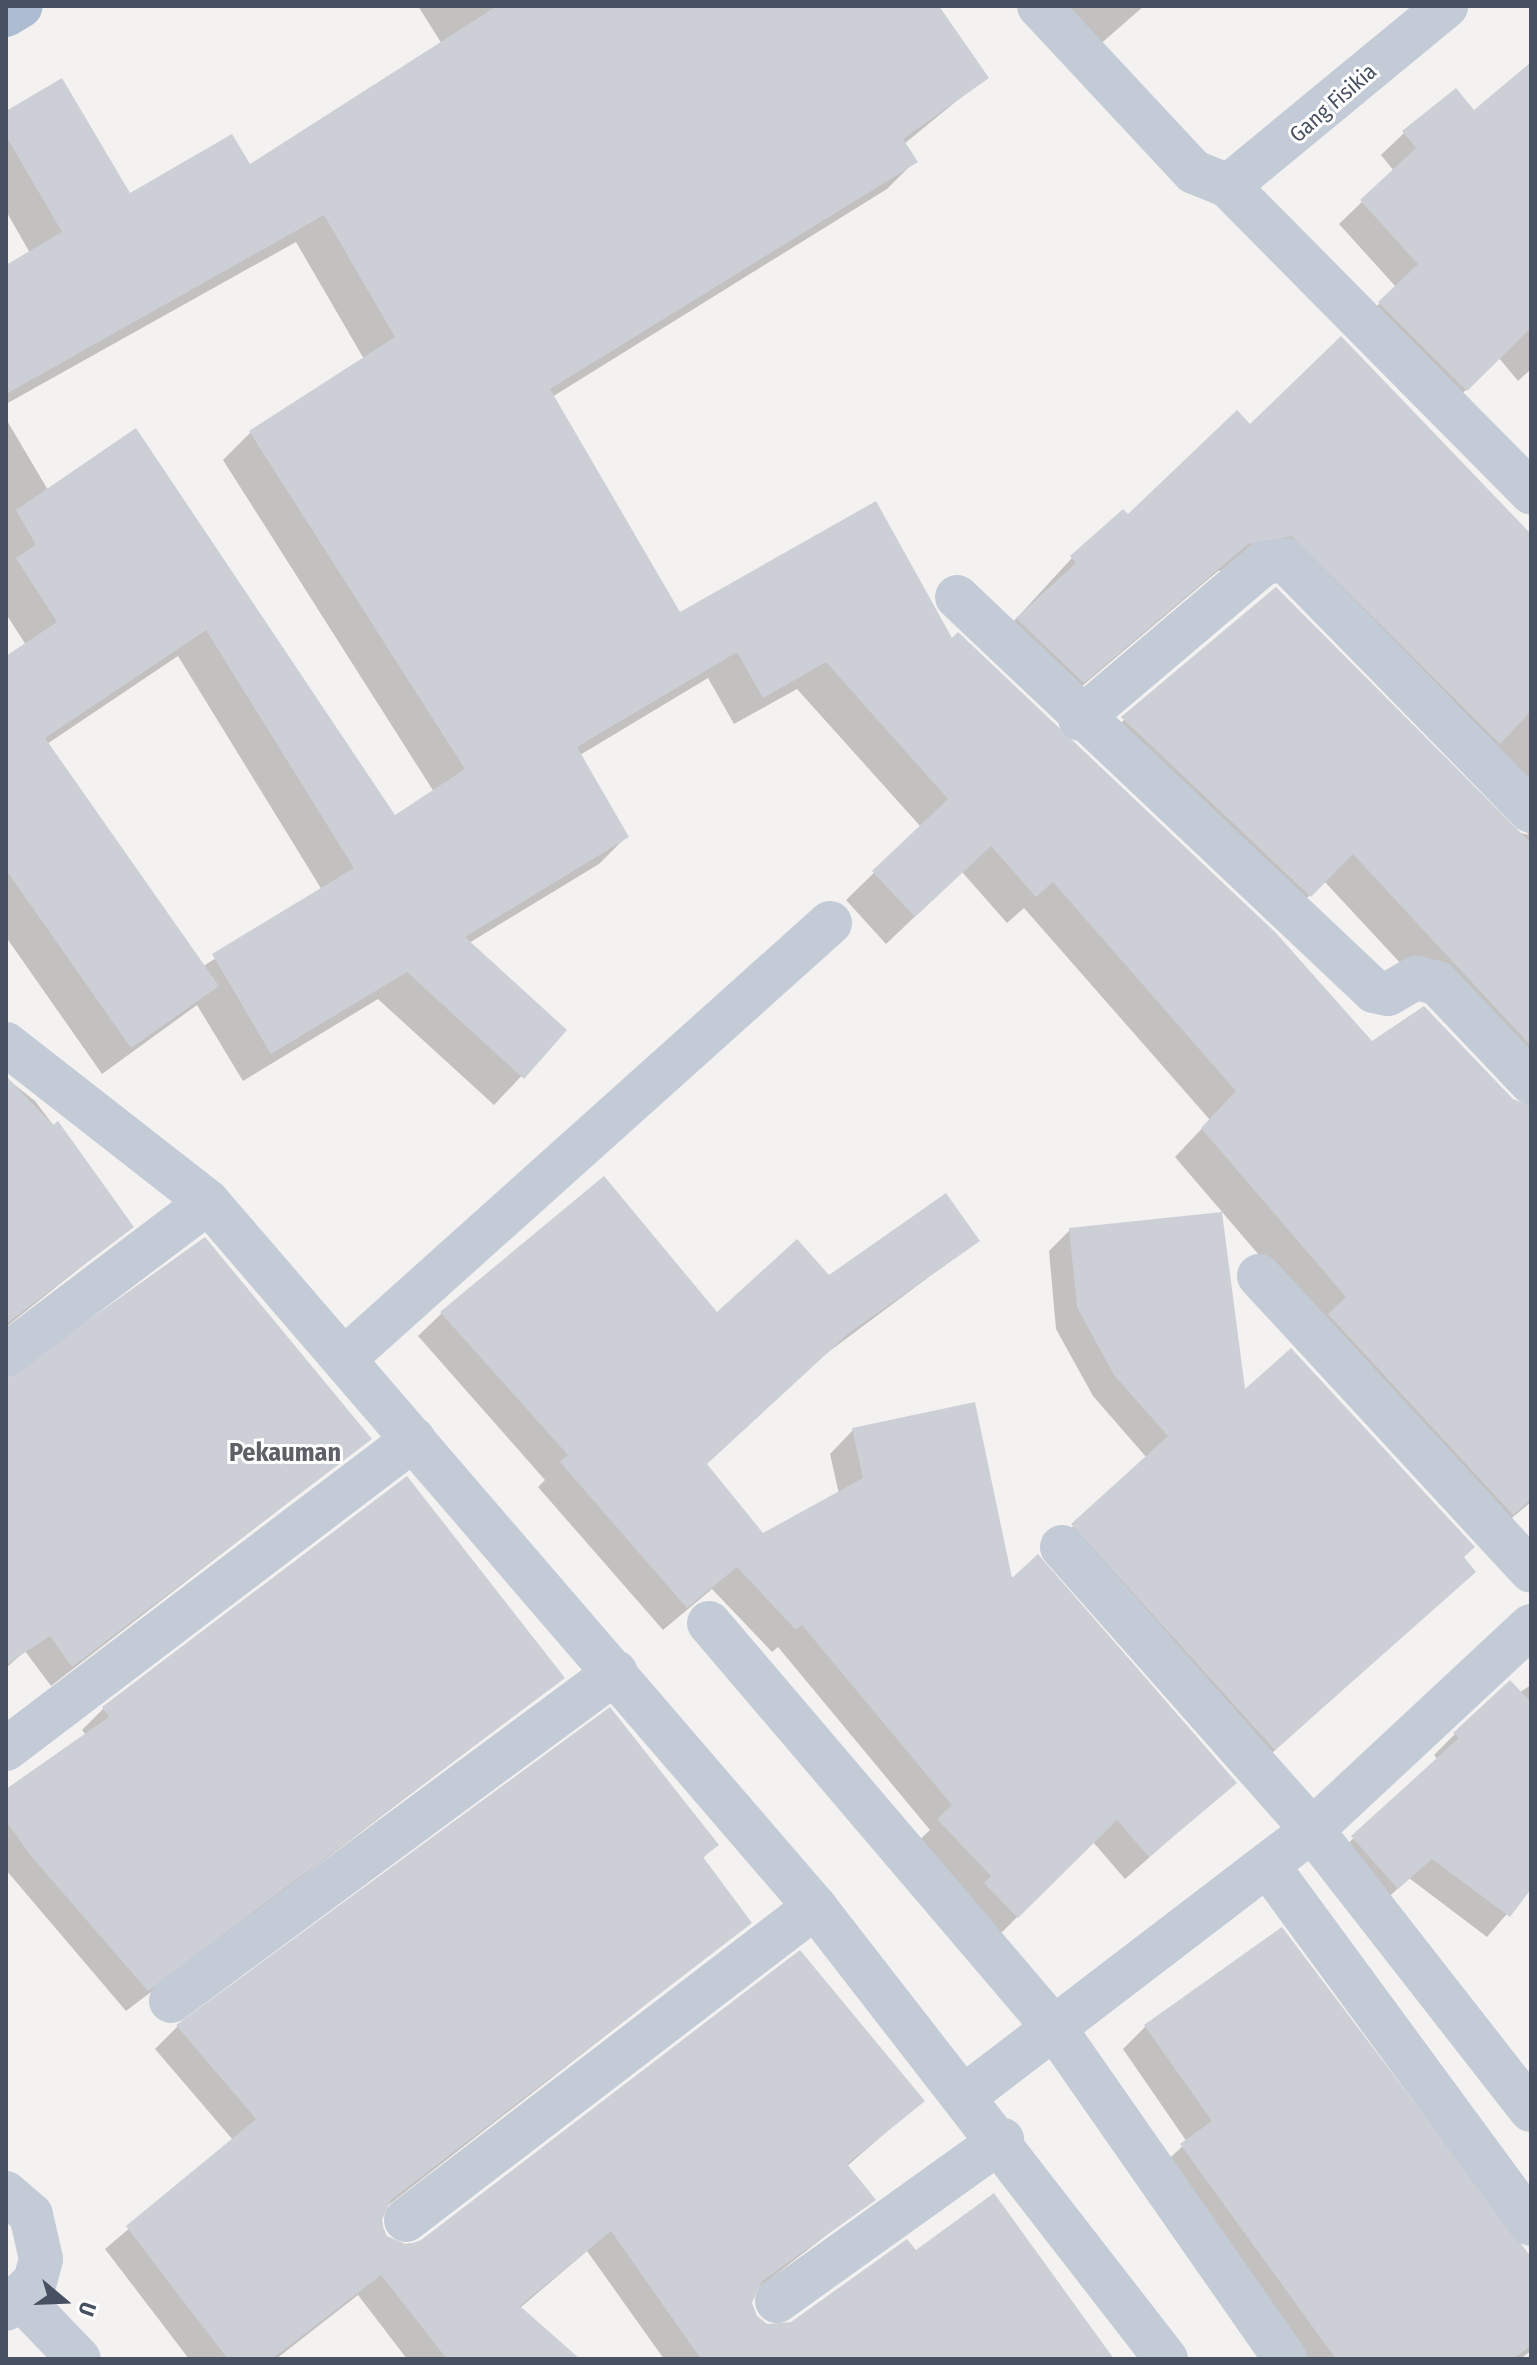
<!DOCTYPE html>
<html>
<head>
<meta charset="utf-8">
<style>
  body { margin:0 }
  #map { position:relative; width:1537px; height:2365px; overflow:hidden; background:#f4f1f1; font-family:"Fira Sans Condensed",sans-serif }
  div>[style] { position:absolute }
  .shadow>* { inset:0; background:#0003 }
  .building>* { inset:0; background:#cdcfd7 }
  .minor>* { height:44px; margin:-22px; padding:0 22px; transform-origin:22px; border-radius:22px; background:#c3cbd7 }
  .major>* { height:44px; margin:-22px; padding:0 22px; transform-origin:22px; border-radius:22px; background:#aebcd2 }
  span { translate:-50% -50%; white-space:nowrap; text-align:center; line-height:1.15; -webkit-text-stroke:6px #fff; paint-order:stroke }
  .street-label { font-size:22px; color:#475161 }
  .quarter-label { font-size:26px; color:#5d6067; font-weight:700 }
  .frame { position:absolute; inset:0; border:8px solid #475161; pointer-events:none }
  .north { position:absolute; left:24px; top:2261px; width:80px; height:80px; -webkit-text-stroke:6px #fff; paint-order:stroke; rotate:109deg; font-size:22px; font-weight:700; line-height:32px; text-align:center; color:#475161 }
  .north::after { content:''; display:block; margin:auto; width:28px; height:36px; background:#475161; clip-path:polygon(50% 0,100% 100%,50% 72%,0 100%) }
</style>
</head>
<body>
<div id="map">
  <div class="shadow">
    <i style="clip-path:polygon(evenodd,418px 6px,936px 6px,986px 77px,904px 144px,915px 161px,887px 189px,552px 397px,679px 615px,951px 642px,1371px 1043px,1525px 1105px,1522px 1094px,1324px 881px,1282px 923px,1094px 746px,1276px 589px,1513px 831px,1529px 835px,1265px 564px,1218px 571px,1055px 709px,990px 647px,1072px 558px,1250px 427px,1531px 536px,1531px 1502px,1484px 1541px,1319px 1325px,1175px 1157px,1210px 1120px,1024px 908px,1007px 923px,962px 872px,886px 944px,846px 900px,921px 827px,797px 689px,734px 724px,708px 678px,580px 755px,627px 836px,599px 864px,469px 943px,564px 1031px,494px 1105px,378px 999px,243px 1081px,197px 1005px,102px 1074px,6px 937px,6px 658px,26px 645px,6px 614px,6px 419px,48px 490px,136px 430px,395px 817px,434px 792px,223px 460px,251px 432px,364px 359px,296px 242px,6px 404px,6px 267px,30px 253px,6px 211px,6px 113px,129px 196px,249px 166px,442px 44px,418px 6px,178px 656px,322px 890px,202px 967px,47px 744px,178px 656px)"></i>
    <i style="clip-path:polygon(1050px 6px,1144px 6px,1090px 53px)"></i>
    <i style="clip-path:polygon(1531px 65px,1531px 369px,1518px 381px,1499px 358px,1443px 412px,1357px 326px,1396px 287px,1339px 224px,1394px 171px,1381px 155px,1404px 133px,1474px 113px)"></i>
    <i style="clip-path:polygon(6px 1078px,35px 1101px,131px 1227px,6px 1327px)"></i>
    <i style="clip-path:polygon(1070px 1230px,1244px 1394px,1474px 1572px,1253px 1770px,1052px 1546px,1147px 1458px,1093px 1396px,1056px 1329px,1049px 1251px)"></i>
    <i style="clip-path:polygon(977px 1241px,823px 1356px,705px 1464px,762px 1536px,839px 1494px,830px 1454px,853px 1430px,1234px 1782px,1125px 1879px,1093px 1842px,994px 1940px,915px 1844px,930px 1830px,778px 1647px,772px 1652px,712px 1589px,663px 1630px,538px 1487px,545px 1480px,418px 1336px,442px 1313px,716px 1314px)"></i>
    <i style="clip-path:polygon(6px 1381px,370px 1439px,51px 1686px,25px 1651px,6px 1668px)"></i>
    <i style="clip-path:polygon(563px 1678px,126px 2011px,6px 1870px,6px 1792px,86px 1735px,82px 1730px,103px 1709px)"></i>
    <i style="clip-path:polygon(1531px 1685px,1531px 1886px,1487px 1937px,1409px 1878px,1376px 1909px,1331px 1859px,1438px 1760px,1434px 1755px,1455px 1734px)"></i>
    <i style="clip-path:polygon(716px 1845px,702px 1859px,750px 1923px,381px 2211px,384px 2236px,397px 2245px,422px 2242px,922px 2101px,846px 2167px,873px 2199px,756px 2290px,750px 2303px,756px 2317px,767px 2326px,792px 2324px,916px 2253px,1113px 2359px,664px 2359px,587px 2251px,520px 2308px,577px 2359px,407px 2359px,358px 2295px,276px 2359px,189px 2359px,105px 2249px,233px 2140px,155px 2049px,178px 2026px)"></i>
    <i style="clip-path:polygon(1146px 2026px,1531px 2265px,1531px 2351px,1520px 2359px,1296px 2359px,1158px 2169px,1187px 2142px,1123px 2049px)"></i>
  </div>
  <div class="building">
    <i style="clip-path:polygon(497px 6px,939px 6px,989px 78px,903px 139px,918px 162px,550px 389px,680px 612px,876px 501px,952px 638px,958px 632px,1276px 933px,1372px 1041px,1424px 1006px,1513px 1099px,1531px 1106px,1531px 1499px,1513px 1515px,1328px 1314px,1346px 1297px,1201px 1128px,1236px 1091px,1053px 882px,1036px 897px,991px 846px,915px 917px,872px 871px,948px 799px,826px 662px,763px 698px,737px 652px,577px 747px,629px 837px,465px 937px,567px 1030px,524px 1079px,407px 972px,271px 1054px,212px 954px,354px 868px,206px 630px,45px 738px,219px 986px,131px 1048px,6px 870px,6px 656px,57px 622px,16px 558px,36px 545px,16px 510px,136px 428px,395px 815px,465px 769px,249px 431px,395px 337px,324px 215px,6px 394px,6px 265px,62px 232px,6px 136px,6px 111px,62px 78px,130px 193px,232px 134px,250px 164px)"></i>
    <i style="clip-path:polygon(1531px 62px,1531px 328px,1467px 391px,1378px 302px,1418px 264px,1360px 200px,1416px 148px,1402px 131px,1456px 88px,1474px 110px)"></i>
    <i style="clip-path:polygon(1341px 336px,1531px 534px,1531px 711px,1500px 744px,1292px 536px,1248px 544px,1084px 683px,1016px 618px,1076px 563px,1070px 556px,1123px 509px,1128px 514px,1237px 410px,1250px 424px)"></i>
    <i style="clip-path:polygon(1276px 587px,1531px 843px,1531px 1046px,1353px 854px,1311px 897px,1121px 717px)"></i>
    <i style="clip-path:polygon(6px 1076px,53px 1125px,58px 1121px,134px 1227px,6px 1324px)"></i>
    <i style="clip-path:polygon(604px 1176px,717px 1312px,797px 1239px,829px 1275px,946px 1193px,980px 1241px,849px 1333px,707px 1464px,763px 1533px,863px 1478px,852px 1428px,975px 1402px,1012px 1578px,1038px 1554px,1237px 1783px,1149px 1857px,1117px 1820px,1018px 1918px,984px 1883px,991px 1876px,937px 1819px,952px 1805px,802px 1625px,796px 1630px,737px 1567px,687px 1608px,560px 1462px,568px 1455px,440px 1312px)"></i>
    <i style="clip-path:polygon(1222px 1212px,1245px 1389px,1291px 1348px,1475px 1547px,1464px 1557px,1476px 1572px,1275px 1750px,1071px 1524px,1168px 1436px,1114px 1375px,1077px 1307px,1069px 1228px)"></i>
    <i style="clip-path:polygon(205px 1237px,372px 1439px,72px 1667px,50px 1636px,6px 1665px,6px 1379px)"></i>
    <i style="clip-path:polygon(407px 1476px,565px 1678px,148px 1991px,31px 1856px,6px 1821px,6px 1789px,109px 1717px,102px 1707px)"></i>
    <i style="clip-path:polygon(1510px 1680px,1531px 1702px,1531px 1889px,1510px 1917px,1432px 1859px,1398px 1889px,1351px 1836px,1459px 1738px,1453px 1733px)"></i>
    <i style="clip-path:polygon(610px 1707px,719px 1845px,703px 1857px,752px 1923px,391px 2200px,381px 2222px,387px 2236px,408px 2245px,421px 2240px,800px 1950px,925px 2101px,847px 2164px,876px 2200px,762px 2281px,752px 2303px,757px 2316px,767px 2324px,791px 2322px,907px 2239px,916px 2250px,994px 2193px,1114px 2359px,701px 2359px,611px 2231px,520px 2306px,580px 2359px,447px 2359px,381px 2275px,272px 2359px,228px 2359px,190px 2310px,126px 2226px,256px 2119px,176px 2025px)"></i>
    <i style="clip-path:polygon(1282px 1927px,1531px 2257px,1531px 2346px,1512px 2359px,1336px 2359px,1180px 2144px,1212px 2121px,1144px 2025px)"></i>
  </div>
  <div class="minor">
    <i style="left:1039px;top:6px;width:227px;rotate:47deg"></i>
    <i style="left:1194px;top:172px;width:37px;rotate:22deg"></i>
    <i style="left:1228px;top:186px;width:283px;rotate:-39.5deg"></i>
    <i style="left:1228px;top:186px;width:431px;rotate:45.3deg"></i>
    <i style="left:957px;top:597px;width:574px;rotate:43.38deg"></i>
    <i style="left:1374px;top:991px;width:14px;rotate:12deg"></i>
    <i style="left:1388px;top:994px;width:32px;rotate:-30deg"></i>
    <i style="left:1416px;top:978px;width:22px;rotate:13deg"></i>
    <i style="left:1437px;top:983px;width:137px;rotate:46.5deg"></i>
    <i style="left:1080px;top:719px;width:241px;rotate:-40.3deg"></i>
    <i style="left:1264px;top:563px;width:21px;rotate:-8deg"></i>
    <i style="left:1285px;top:560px;width:351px;rotate:45.6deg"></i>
    <i style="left:6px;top:1044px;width:256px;rotate:38deg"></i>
    <i style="left:208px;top:1202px;width:930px;rotate:49.27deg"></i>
    <i style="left:815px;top:1907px;width:572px;rotate:52.17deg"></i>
    <i style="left:1259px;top:1276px;width:401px;rotate:47.3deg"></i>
    <i style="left:6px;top:1355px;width:253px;rotate:-37.1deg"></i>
    <i style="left:344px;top:1359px;width:653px;rotate:-41.9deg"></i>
    <i style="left:1062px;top:1547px;width:378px;rotate:48.5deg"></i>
    <i style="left:1312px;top:1830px;width:355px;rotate:52deg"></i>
    <i style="left:709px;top:1623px;width:533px;rotate:49.56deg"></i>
    <i style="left:1055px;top:2029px;width:402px;rotate:55.1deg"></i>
    <i style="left:6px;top:1749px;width:512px;rotate:-37.23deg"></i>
    <i style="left:1268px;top:1866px;width:444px;rotate:53.7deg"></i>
    <i style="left:171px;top:2001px;width:553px;rotate:-36.48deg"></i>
    <i style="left:966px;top:2095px;width:436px;rotate:-37.4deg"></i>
    <i style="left:1312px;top:1830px;width:299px;rotate:-43deg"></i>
    <i style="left:6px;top:2193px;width:33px;rotate:41deg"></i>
    <i style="left:31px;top:2215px;width:45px;rotate:77.2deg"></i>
    <i style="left:41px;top:2259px;width:23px;rotate:105deg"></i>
    <i style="left:35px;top:2281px;width:40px;rotate:136deg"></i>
    <i style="left:406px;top:2220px;width:515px;rotate:-37.43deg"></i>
    <i style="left:21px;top:2299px;width:83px;rotate:46deg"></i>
    <i style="left:777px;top:2301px;width:277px;rotate:-35.6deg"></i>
  </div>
  <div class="major">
    <i style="left:6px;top:15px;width:17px;rotate:-31deg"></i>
  </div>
  <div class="street-label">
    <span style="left:1333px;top:103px;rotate:-41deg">Gang Fisikia</span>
  </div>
  <div class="quarter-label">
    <span style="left:285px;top:1453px">Pekauman</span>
  </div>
  <div class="frame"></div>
  <div class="north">U</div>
</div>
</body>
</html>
